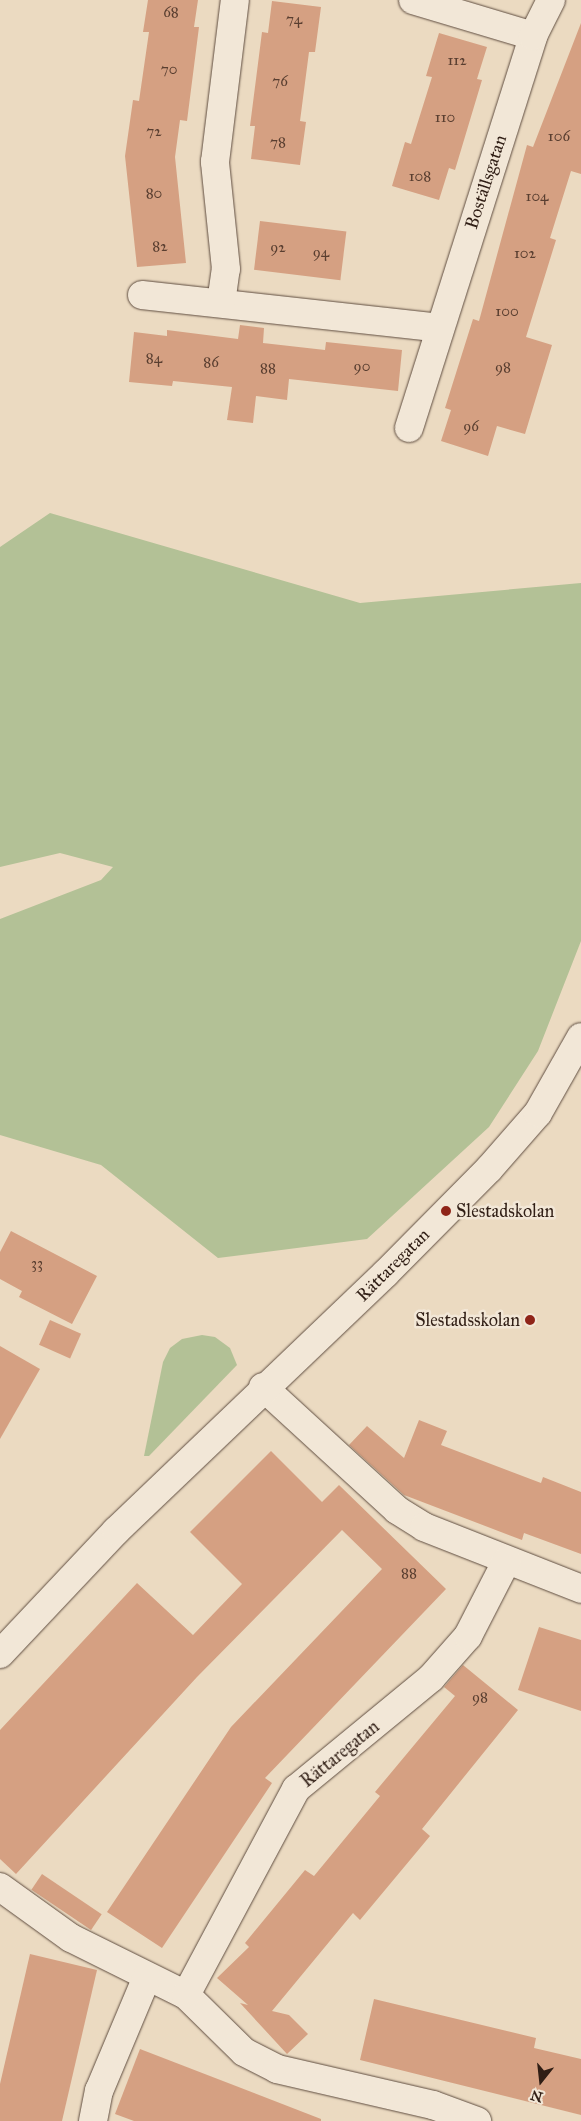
<!DOCTYPE html>
<html>
<head>
<meta charset="utf-8">
<style>
  body { margin:0 }
  #map { position:relative; width:581px; height:2121px; overflow:hidden; background:#ebdac1; font-family:"IM FELL Great Primer",serif }
  div>[style] { position:absolute }
  .green>* { inset:0; background:#b3c196 }
  .building>* { inset:0; background:#d5a082; transform-origin:0 0 }
  .roads { filter:drop-shadow(0 0 1px #5f4d40) drop-shadow(0 0 1px #5f4d40) }
  .minor>* { height:28px; margin:-14px; padding:0 14px; transform-origin:14px; border-radius:14px; background:#f2e7d7 }
  .dots>* { width:14px; height:14px; translate:-50% -50%; box-sizing:border-box; border:2px solid #f2e7d7; border-radius:50% }
  span { translate:-50% -50%; white-space:nowrap; text-align:center; line-height:1.15; -webkit-text-stroke:5px #f2e7d7; paint-order:stroke }
  .number-label { font-size:15px; color:#593e30 }
  .number-label span { -webkit-text-stroke-width:0 }
  .street-label { font-size:18px; color:#301e15 }
  .poi-label { font-size:18px; color:#301e15 }
  .left { translate:0 -50%; text-align:left }
  .right { translate:-100% -50%; text-align:right }
  .north { position:absolute; left:516px; top:2056px; width:50px; height:50px; -webkit-text-stroke:4px #f2e7d7; paint-order:stroke; rotate:196deg; font-size:14px; font-weight:700; line-height:20px; text-align:center; color:#301e15 }
  .north::after { content:''; display:block; margin:auto; width:18px; height:22px; background:#301e15; clip-path:polygon(50% 0,100% 100%,50% 72%,0 100%) }
</style>
</head>
<body>
<div id="map">
  <div class="green">
    <i style="clip-path:polygon(50px 513px,360px 603px,581px 583px,581px 941px,538px 1051px,489px 1127px,367px 1239px,218px 1258px,101px 1165px,0 1135px,0 919px,101px 880px,113px 867px,60px 853px,0 867px,0 547px)"></i>
    <i style="clip-path:polygon(202px 1335px,215px 1337px,230px 1348px,237px 1365px,149px 1456px,144px 1456px,163px 1362px,170px 1348px,182px 1339px)"></i>
  </div>
  <div class="building">
    <i style="clip-path:polygon(148px 0,198px 0,194px 27px,199px 27px,187px 121px,180px 120px,175px 157px,186px 263px,137px 267px,125px 156px,133px 100px,139px 101px,149px 32px,143px 32px)"></i>
    <i style="clip-path:polygon(272px 1px,321px 7px,315px 52px,309px 52px,300px 121px,306px 122px,300px 165px,251px 159px,255px 126px,250px 126px,262px 32px,268px 33px)"></i>
    <i style="clip-path:polygon(581px 23px,581px 174px,571px 171px,550px 238px,556px 240px,526px 337px,552px 345px,525px 434px,497px 426px,488px 456px,441px 441px,451px 410px,445px 408px,473px 319px,479px 321px,527px 145px,533px 147px)"></i>
    <i style="clip-path:polygon(439px 33px,487px 47px,477px 79px,482px 80px,455px 170px,449px 168px,439px 200px,392px 186px,405px 142px,411px 144px,432px 77px,426px 76px)"></i>
    <i style="left:260px;top:221px;width:87px;height:49px;rotate:7deg"></i>
    <i style="clip-path:polygon(240px 325px,264px 328px,263px 343px,325px 350px,326px 342px,402px 350px,398px 391px,289px 379px,287px 400px,256px 396px,253px 423px,227px 420px,232px 387px,173px 381px,172px 386px,129px 382px,134px 332px,167px 336px,167px 330px,238px 339px)"></i>
    <i style="clip-path:polygon(11px 1231px,97px 1276px,72px 1324px,19px 1297px,22px 1291px,0 1279px,0 1252px)"></i>
    <i style="left:50px;top:1320px;width:34px;height:27px;rotate:24deg"></i>
    <i style="clip-path:polygon(0 1346px,40px 1369px,0 1439px)"></i>
    <i style="clip-path:polygon(419px 1420px,447px 1431px,441px 1445px,541px 1483px,543px 1477px,581px 1492px,581px 1554px,524px 1533px,522px 1540px,404px 1495px,349px 1445px,367px 1426px,404px 1458px)"></i>
    <i style="clip-path:polygon(271px 1451px,322px 1502px,339px 1485px,446px 1589px,265px 1778px,272px 1783px,162px 1948px,107px 1912px,231px 1727px,382px 1569px,342px 1530px,197px 1677px,16px 1874px,0 1859px,0 1730px,137px 1583px,193px 1635px,242px 1584px,190px 1532px)"></i>
    <i style="clip-path:polygon(539px 1627px,581px 1640px,581px 1711px,518px 1690px)"></i>
    <i style="clip-path:polygon(463px 1665px,518px 1710px,422px 1829px,430px 1836px,360px 1920px,353px 1913px,272px 2011px,289px 2015px,308px 2034px,287px 2054px,240px 2003px,248px 2005px,217px 1978px,249px 1947px,245px 1943px,305px 1870px,314px 1876px,380px 1796px,375px 1792px,455px 1696px,444px 1687px)"></i>
    <i style="left:42px;top:1874px;width:72px;height:19px;rotate:34deg"></i>
    <i style="clip-path:polygon(30px 1954px,97px 1970px,62px 2121px,0 2121px,0 2084px)"></i>
    <i style="clip-path:polygon(374px 1999px,536px 2038px,534px 2048px,581px 2059px,581px 2115px,360px 2060px)"></i>
    <i style="clip-path:polygon(140px 2049px,321px 2119px,321px 2121px,134px 2121px,115px 2114px)"></i>
  </div>
  <div class="roads">
    <div class="minor">
      <i style="left:413px;top:0;width:125px;rotate:16.7deg"></i>
      <i style="left:142px;top:295px;width:300px;rotate:6.3deg"></i>
      <i style="left:221px;top:303px;width:34px;rotate:-82deg"></i>
      <i style="left:226px;top:269px;width:108px;rotate:-95.9deg"></i>
      <i style="left:215px;top:162px;width:163px;rotate:-83deg"></i>
      <i style="left:409px;top:428px;width:411px;rotate:-72.4deg"></i>
      <i style="left:533px;top:36px;width:40px;rotate:-63.4deg"></i>
      <i style="left:263px;top:1387px;width:182px;rotate:42.5deg"></i>
      <i style="left:397px;top:1510px;width:32px;rotate:32deg"></i>
      <i style="left:424px;top:1527px;width:169px;rotate:21.5deg"></i>
      <i style="left:0;top:1654px;width:169px;rotate:-46.7deg"></i>
      <i style="left:116px;top:1531px;width:372px;rotate:-43.7deg"></i>
      <i style="left:385px;top:1274px;width:148px;rotate:-45.3deg"></i>
      <i style="left:489px;top:1169px;width:74px;rotate:-48.8deg"></i>
      <i style="left:538px;top:1113px;width:87px;rotate:-60.5deg"></i>
      <i style="left:0;top:1887px;width:87px;rotate:35.7deg"></i>
      <i style="left:71px;top:1938px;width:128px;rotate:26.4deg"></i>
      <i style="left:186px;top:1995px;width:81px;rotate:44.5deg"></i>
      <i style="left:244px;top:2052px;width:37px;rotate:27deg"></i>
      <i style="left:277px;top:2069px;width:160px;rotate:13deg"></i>
      <i style="left:433px;top:2105px;width:47px;rotate:20deg"></i>
      <i style="left:186px;top:1995px;width:234px;rotate:-61.9deg"></i>
      <i style="left:296px;top:1789px;width:175px;rotate:-39.4deg"></i>
      <i style="left:431px;top:1678px;width:56px;rotate:-48.6deg"></i>
      <i style="left:468px;top:1636px;width:85px;rotate:-62.8deg"></i>
      <i style="left:93px;top:2121px;width:31px;rotate:-79deg"></i>
      <i style="left:99px;top:2091px;width:124px;rotate:-67.2deg"></i>
    </div>
  </div>
  <div class="dots">
    <i style="left:446px;top:1211px;background:#8f2418"></i>
    <i style="left:530px;top:1320px;background:#8f2418"></i>
  </div>
  <div class="number-label">
    <span style="left:171px;top:13px">68</span>
    <span style="left:294px;top:20px">74</span>
    <span style="left:457px;top:61px">112</span>
    <span style="left:169px;top:70px">70</span>
    <span style="left:280px;top:82px">76</span>
    <span style="left:445px;top:118px">110</span>
    <span style="left:154px;top:132px">72</span>
    <span style="left:559px;top:137px">106</span>
    <span style="left:278px;top:143px">78</span>
    <span style="left:420px;top:177px">108</span>
    <span style="left:154px;top:194px">80</span>
    <span style="left:537px;top:197px">104</span>
    <span style="left:160px;top:247px">82</span>
    <span style="left:278px;top:248px">92</span>
    <span style="left:321px;top:253px">94</span>
    <span style="left:525px;top:254px">102</span>
    <span style="left:507px;top:312px">100</span>
    <span style="left:154px;top:359px">84</span>
    <span style="left:211px;top:363px">86</span>
    <span style="left:362px;top:367px">90</span>
    <span style="left:503px;top:368px">98</span>
    <span style="left:268px;top:369px">88</span>
    <span style="left:471px;top:427px">96</span>
    <span style="left:37px;top:1264px">33</span>
    <span style="left:409px;top:1574px">88</span>
    <span style="left:480px;top:1698px">98</span>
  </div>
  <div class="street-label">
    <span style="left:486px;top:182px;rotate:-72deg">Boställsgatan</span>
    <span style="left:393px;top:1265px;rotate:-45deg">Rättaregatan</span>
    <span style="left:340px;top:1754px;rotate:-39deg">Rättaregatan</span>
  </div>
  <div class="poi-label">
    <span class="left" style="left:456px;top:1211px">Slestadskolan</span>
    <span class="right" style="left:520px;top:1320px">Slestadsskolan</span>
  </div>
  <div class="north">N</div>
</div>
</body>
</html>
